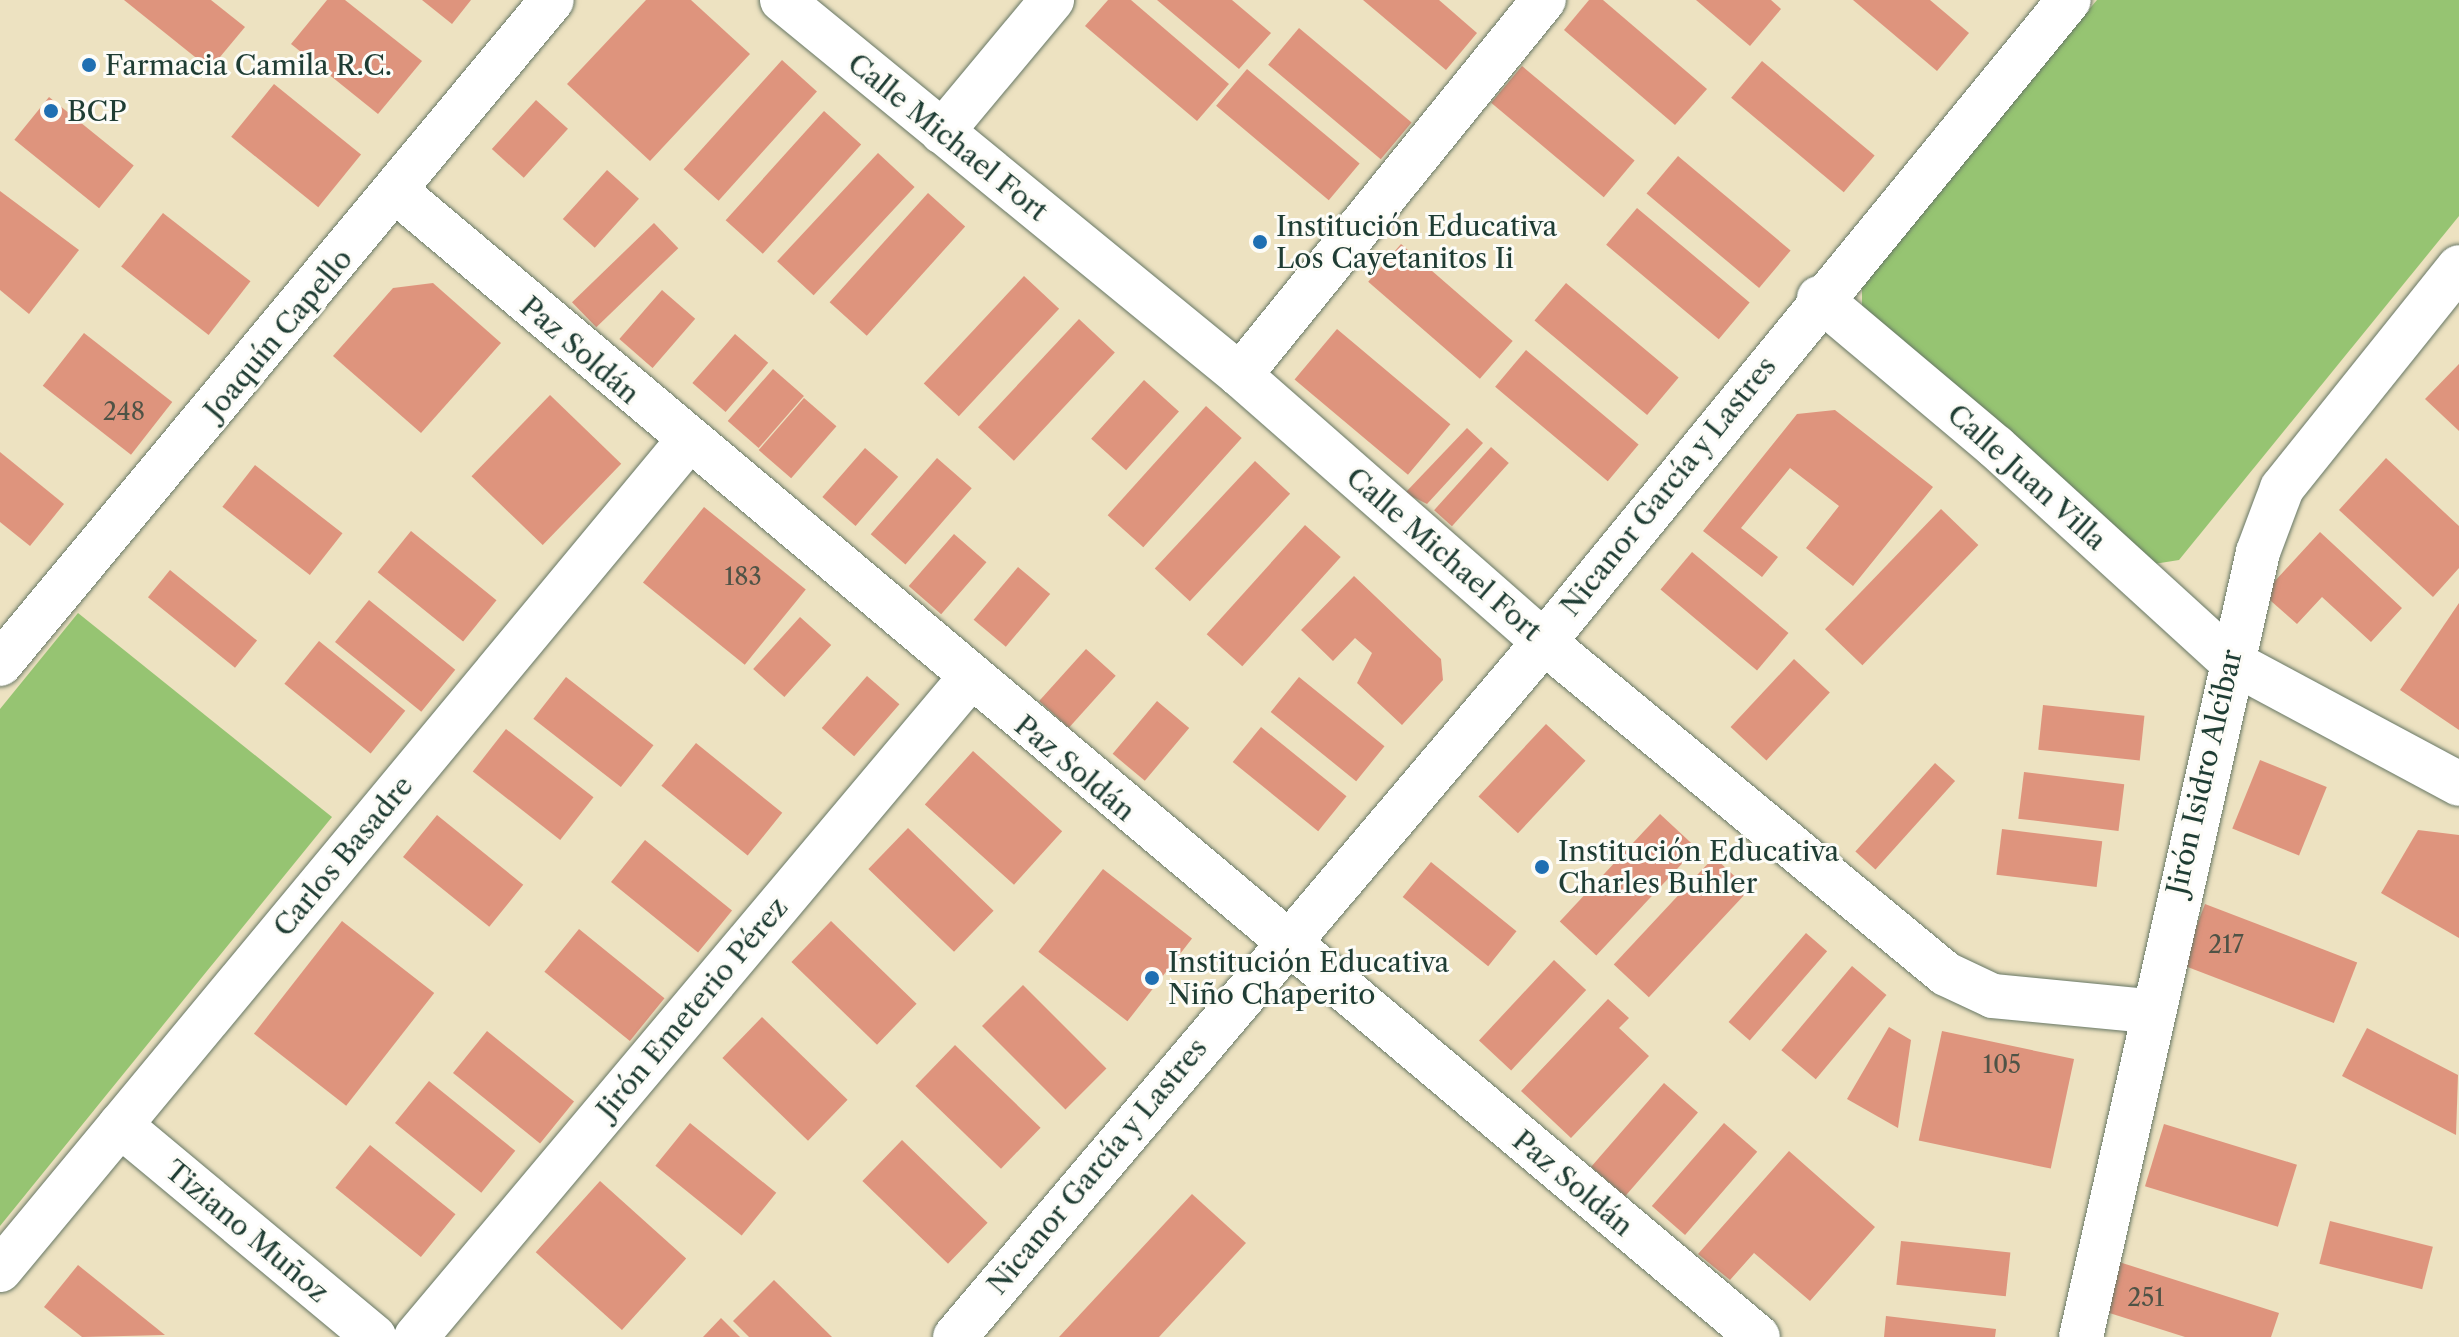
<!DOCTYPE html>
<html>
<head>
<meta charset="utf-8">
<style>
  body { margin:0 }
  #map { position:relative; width:2459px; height:1337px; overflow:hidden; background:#ede2c1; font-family:"Libre Caslon Text",serif }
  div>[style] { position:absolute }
  .green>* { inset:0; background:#96c472 }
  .building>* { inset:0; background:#de947d; transform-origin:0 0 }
  .roads { filter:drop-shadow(0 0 2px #677765) drop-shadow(0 0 2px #677765) }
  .minor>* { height:44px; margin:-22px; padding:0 22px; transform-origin:22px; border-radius:22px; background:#fff }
  .dots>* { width:22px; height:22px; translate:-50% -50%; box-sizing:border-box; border:4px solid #fdfcf7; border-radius:50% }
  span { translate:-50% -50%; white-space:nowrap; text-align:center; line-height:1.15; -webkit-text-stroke:6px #fdfcf7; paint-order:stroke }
  .number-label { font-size:24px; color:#4f5346 }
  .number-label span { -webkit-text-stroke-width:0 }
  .poi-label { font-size:28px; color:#1f3d34 }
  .left { translate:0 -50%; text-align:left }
  .street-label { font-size:28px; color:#1f3d34 }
</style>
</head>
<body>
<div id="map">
  <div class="green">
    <i style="clip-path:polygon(2097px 0,2459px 0,2459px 216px,2179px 560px,2154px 564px,1862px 314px,1862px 278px)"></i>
    <i style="clip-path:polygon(78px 613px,332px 817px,0 1226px,0 709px)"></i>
  </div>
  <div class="building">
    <i style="clip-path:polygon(124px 0,211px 0,245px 27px,210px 69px)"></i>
    <i style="clip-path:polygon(327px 0,345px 0,422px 61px,378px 114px,291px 44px)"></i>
    <i style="clip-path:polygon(422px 0,471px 0,452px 24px)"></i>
    <i style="clip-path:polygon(646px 0,691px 0,750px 54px,650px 161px,567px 84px)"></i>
    <i style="clip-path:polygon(1108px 0,1131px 0,1229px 84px,1197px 121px,1085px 26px)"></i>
    <i style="clip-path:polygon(1157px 0,1232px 0,1271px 33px,1239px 69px)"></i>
    <i style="clip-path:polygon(1363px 0,1439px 0,1477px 33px,1446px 70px)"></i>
    <i style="clip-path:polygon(1589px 0,1603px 0,1707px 89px,1675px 125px,1564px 30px)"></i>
    <i style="clip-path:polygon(1696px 0,1771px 0,1781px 9px,1750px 46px)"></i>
    <i style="clip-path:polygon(1853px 0,1930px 0,1969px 33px,1937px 71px)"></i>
    <i style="left:1299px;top:28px;width:147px;height:48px;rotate:40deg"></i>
    <i style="left:782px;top:60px;width:47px;height:147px;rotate:42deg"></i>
    <i style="left:1762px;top:61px;width:147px;height:48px;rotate:40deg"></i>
    <i style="left:1522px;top:66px;width:147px;height:48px;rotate:40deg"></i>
    <i style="left:1247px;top:69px;width:147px;height:48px;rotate:40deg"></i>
    <i style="left:274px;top:84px;width:112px;height:68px;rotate:39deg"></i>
    <i style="left:49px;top:97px;width:109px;height:55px;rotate:39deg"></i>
    <i style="left:536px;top:100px;width:43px;height:66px;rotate:42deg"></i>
    <i style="left:824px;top:111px;width:50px;height:147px;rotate:42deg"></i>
    <i style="left:878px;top:153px;width:50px;height:148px;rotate:43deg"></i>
    <i style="left:1678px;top:156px;width:147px;height:49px;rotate:40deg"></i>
    <i style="left:607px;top:170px;width:43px;height:66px;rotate:42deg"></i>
    <i style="clip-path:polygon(0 191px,79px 250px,29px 314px,0 290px)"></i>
    <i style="left:928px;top:193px;width:50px;height:147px;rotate:42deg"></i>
    <i style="left:1637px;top:208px;width:147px;height:48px;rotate:40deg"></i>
    <i style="left:163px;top:213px;width:111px;height:68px;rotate:38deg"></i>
    <i style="left:654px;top:223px;width:35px;height:114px;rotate:46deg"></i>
    <i style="left:1401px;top:244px;width:148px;height:50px;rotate:41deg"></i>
    <i style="left:1024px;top:276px;width:48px;height:147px;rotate:43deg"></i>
    <i style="clip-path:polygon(433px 283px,501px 343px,421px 433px,333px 356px,393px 288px)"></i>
    <i style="left:1566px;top:283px;width:147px;height:49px;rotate:40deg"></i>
    <i style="left:662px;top:290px;width:44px;height:65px;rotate:41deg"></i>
    <i style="left:1079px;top:319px;width:49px;height:148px;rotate:43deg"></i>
    <i style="left:1337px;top:329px;width:148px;height:66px;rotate:40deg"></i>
    <i style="left:84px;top:333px;width:112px;height:67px;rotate:38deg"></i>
    <i style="left:735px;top:334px;width:44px;height:65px;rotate:41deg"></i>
    <i style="left:1526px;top:350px;width:147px;height:48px;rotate:40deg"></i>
    <i style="clip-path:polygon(2459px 364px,2459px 431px,2425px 399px)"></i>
    <i style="left:773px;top:369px;width:41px;height:69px;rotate:41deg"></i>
    <i style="left:1144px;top:380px;width:47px;height:79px;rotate:42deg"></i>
    <i style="left:550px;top:395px;width:99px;height:113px;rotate:44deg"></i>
    <i style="left:804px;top:398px;width:43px;height:69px;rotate:41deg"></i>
    <i style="left:1206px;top:406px;width:48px;height:147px;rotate:42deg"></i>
    <i style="clip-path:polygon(1835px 410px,1933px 487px,1853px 586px,1806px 548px,1839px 506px,1790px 468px,1741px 528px,1778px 557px,1762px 577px,1703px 531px,1797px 414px)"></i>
    <i style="clip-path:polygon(1467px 428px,1483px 443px,1427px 504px,1405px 493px)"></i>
    <i style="left:1491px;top:447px;width:24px;height:85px;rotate:42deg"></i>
    <i style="left:865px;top:448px;width:44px;height:65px;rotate:41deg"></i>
    <i style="clip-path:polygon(0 452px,64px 504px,30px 546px,0 522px)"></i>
    <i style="left:937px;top:458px;width:46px;height:101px;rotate:41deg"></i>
    <i style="clip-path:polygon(2386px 458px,2459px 526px,2459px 568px,2433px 597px,2339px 510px)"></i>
    <i style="left:1255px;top:461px;width:48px;height:147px;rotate:43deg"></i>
    <i style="left:255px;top:465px;width:111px;height:53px;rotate:38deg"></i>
    <i style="left:704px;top:507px;width:131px;height:97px;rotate:39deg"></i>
    <i style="left:1941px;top:509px;width:52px;height:167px;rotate:44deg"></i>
    <i style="left:1305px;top:525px;width:48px;height:147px;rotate:42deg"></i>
    <i style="left:411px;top:531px;width:110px;height:53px;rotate:39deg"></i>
    <i style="clip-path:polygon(2320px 532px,2402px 608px,2371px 642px,2322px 597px,2297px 624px,2263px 594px)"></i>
    <i style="left:954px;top:534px;width:43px;height:69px;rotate:41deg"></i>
    <i style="left:1692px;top:552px;width:126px;height:49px;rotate:40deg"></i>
    <i style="left:1018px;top:567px;width:42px;height:69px;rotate:40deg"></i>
    <i style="left:170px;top:570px;width:112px;height:35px;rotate:39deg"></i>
    <i style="clip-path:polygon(1354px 576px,1441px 659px,1443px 680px,1402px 725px,1357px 683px,1372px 653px,1355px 638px,1333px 661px,1301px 630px)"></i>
    <i style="left:369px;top:600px;width:111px;height:54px;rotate:39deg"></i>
    <i style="clip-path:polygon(2459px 603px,2459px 730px,2400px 690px)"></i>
    <i style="left:800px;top:617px;width:42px;height:70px;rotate:42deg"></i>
    <i style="left:319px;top:641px;width:111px;height:55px;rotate:39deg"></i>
    <i style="left:1086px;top:649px;width:40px;height:70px;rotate:42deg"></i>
    <i style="left:1794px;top:659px;width:49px;height:93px;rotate:43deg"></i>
    <i style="left:867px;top:676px;width:43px;height:69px;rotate:41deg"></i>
    <i style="left:566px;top:677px;width:111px;height:53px;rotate:38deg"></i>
    <i style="left:1299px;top:677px;width:110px;height:45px;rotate:39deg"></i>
    <i style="left:1157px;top:701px;width:42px;height:69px;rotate:40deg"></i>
    <i style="left:2043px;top:705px;width:102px;height:45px;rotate:6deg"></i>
    <i style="left:1546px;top:724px;width:54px;height:99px;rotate:43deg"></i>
    <i style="left:1261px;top:727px;width:110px;height:45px;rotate:39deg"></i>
    <i style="left:506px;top:729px;width:111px;height:54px;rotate:38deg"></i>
    <i style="left:696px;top:743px;width:111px;height:55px;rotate:39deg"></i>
    <i style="left:973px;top:751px;width:120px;height:72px;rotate:42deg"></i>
    <i style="left:2260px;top:760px;width:72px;height:74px;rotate:22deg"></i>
    <i style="left:1935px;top:763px;width:27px;height:119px;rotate:42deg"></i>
    <i style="left:2024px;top:772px;width:101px;height:47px;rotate:7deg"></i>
    <i style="left:1660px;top:814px;width:50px;height:147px;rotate:43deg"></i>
    <i style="left:437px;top:815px;width:111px;height:54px;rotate:39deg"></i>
    <i style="left:908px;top:828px;width:119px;height:57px;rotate:44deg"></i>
    <i style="left:2002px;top:829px;width:101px;height:46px;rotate:7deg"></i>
    <i style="clip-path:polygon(2418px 830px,2459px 835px,2459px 938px,2381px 893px)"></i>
    <i style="left:645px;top:840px;width:112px;height:54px;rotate:39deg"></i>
    <i style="left:1714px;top:857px;width:48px;height:147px;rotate:43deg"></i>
    <i style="left:1431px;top:862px;width:110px;height:45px;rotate:39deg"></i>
    <i style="left:1103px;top:869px;width:113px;height:105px;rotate:38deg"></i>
    <i style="left:2205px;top:904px;width:163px;height:65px;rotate:21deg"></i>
    <i style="left:342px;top:921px;width:117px;height:143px;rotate:38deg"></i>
    <i style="left:831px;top:921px;width:119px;height:57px;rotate:44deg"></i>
    <i style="left:579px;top:929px;width:110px;height:55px;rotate:39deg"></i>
    <i style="left:1806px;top:933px;width:28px;height:118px;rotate:41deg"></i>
    <i style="left:1554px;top:960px;width:44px;height:110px;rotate:43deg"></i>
    <i style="left:1852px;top:966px;width:45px;height:110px;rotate:40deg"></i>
    <i style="left:1023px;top:985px;width:118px;height:58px;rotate:45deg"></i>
    <i style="clip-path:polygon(1608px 999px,1629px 1018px,1619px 1028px,1649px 1056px,1571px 1138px,1521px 1091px)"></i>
    <i style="left:762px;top:1017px;width:119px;height:57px;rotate:44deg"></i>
    <i style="clip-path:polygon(1889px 1027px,1911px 1040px,1898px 1128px,1847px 1099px)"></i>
    <i style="clip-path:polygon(2367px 1028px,2458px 1075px,2456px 1135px,2342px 1076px)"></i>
    <i style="left:487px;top:1031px;width:112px;height:54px;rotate:39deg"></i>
    <i style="left:1942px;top:1031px;width:135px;height:112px;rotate:12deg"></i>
    <i style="left:955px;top:1045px;width:119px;height:57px;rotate:44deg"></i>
    <i style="left:429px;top:1081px;width:111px;height:54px;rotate:39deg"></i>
    <i style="left:1664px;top:1083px;width:45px;height:111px;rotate:41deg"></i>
    <i style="left:690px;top:1123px;width:111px;height:55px;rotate:39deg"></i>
    <i style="left:1724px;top:1123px;width:44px;height:110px;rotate:41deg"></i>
    <i style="left:2164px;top:1124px;width:139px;height:65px;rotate:17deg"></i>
    <i style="left:902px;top:1140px;width:119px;height:57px;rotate:44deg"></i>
    <i style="left:370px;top:1145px;width:110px;height:55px;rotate:39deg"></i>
    <i style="clip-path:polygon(1789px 1151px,1875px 1227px,1810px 1301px,1754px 1253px,1730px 1280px,1698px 1254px)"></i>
    <i style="left:600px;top:1181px;width:116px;height:96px;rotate:42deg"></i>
    <i style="clip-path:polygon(1192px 1194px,1246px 1243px,1159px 1337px,1059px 1337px)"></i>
    <i style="left:2330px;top:1221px;width:106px;height:44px;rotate:14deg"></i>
    <i style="left:1901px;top:1241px;width:110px;height:44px;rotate:6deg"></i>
    <i style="clip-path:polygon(2116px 1261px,2279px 1313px,2271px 1337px,2185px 1337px,2100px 1310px)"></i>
    <i style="clip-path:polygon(78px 1265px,165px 1335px,82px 1337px,44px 1307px)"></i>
    <i style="clip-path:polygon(774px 1280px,832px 1337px,749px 1337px,733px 1321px)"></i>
    <i style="clip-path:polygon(1886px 1316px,1996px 1329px,1995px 1337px,1884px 1337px)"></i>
    <i style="clip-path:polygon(721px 1318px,740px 1337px,703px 1337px)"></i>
  </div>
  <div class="roads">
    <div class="minor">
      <i style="left:782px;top:0;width:592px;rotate:39.31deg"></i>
      <i style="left:1240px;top:375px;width:405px;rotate:41.3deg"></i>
      <i style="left:1544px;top:642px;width:521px;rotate:39.55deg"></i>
      <i style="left:1946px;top:974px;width:52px;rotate:25.1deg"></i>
      <i style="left:1993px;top:996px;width:157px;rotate:5.5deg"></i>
      <i style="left:942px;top:132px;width:172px;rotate:-50.2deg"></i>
      <i style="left:398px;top:193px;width:1777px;rotate:40.07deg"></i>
      <i style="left:1819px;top:298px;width:231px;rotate:40.1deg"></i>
      <i style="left:1996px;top:447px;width:317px;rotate:42.4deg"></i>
      <i style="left:2230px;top:661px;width:260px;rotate:28.2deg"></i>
      <i style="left:1240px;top:375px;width:483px;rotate:-51deg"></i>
      <i style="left:0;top:664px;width:863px;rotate:-50.26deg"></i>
      <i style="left:120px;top:1125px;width:331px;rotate:39.8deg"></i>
      <i style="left:0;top:1270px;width:1076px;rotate:-50.32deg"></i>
      <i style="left:416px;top:1337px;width:860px;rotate:-49.96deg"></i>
      <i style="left:955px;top:1337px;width:911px;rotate:-49.72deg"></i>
      <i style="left:1544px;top:642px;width:829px;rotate:-50.73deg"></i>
      <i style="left:2081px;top:1337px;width:805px;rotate:-77.29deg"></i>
      <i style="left:2258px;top:552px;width:68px;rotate:-69.4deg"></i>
      <i style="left:2282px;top:488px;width:283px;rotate:-51.3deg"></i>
    </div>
  </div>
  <div class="dots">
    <i style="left:89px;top:65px;background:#1f6fb2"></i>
    <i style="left:51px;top:111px;background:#1f6fb2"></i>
    <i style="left:1260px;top:242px;background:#1f6fb2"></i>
    <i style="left:1542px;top:867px;background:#1f6fb2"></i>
    <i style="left:1152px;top:978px;background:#1f6fb2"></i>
  </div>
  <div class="number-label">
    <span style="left:124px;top:412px">248</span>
    <span style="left:743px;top:577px">183</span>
    <span style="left:2226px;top:945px">217</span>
    <span style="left:2002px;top:1065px">105</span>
    <span style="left:2146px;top:1298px">251</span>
  </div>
  <div class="poi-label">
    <span class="left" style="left:105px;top:65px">Farmacia Camila R.C.</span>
    <span class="left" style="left:67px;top:111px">BCP</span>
    <span class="left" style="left:1276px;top:242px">Institución Educativa<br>Los Cayetanitos Ii</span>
    <span class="left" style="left:1558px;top:867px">Institución Educativa<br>Charles Buhler</span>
    <span class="left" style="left:1168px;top:978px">Institución Educativa<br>Niño Chaperito</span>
  </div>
  <div class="street-label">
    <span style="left:948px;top:137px;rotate:39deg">Calle Michael Fort</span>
    <span style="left:278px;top:334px;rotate:-50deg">Joaquín Capello</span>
    <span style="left:580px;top:350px;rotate:41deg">Paz Soldán</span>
    <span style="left:2027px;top:477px;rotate:42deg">Calle Juan Villa</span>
    <span style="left:1668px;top:486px;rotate:-51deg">Nicanor García y Lastres</span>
    <span style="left:1444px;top:554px;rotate:41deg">Calle Michael Fort</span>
    <span style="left:1075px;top:768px;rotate:40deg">Paz Soldán</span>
    <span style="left:2204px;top:772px;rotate:-77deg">Jirón Isidro Alcíbar</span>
    <span style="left:343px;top:856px;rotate:-50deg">Carlos Basadre</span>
    <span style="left:692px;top:1008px;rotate:-50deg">Jirón Emeterio Pérez</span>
    <span style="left:1097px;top:1166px;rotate:-50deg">Nicanor García y Lastres</span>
    <span style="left:1573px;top:1183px;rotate:40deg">Paz Soldán</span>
    <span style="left:247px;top:1231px;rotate:40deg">Tiziano Muñoz</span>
  </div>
</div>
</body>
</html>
